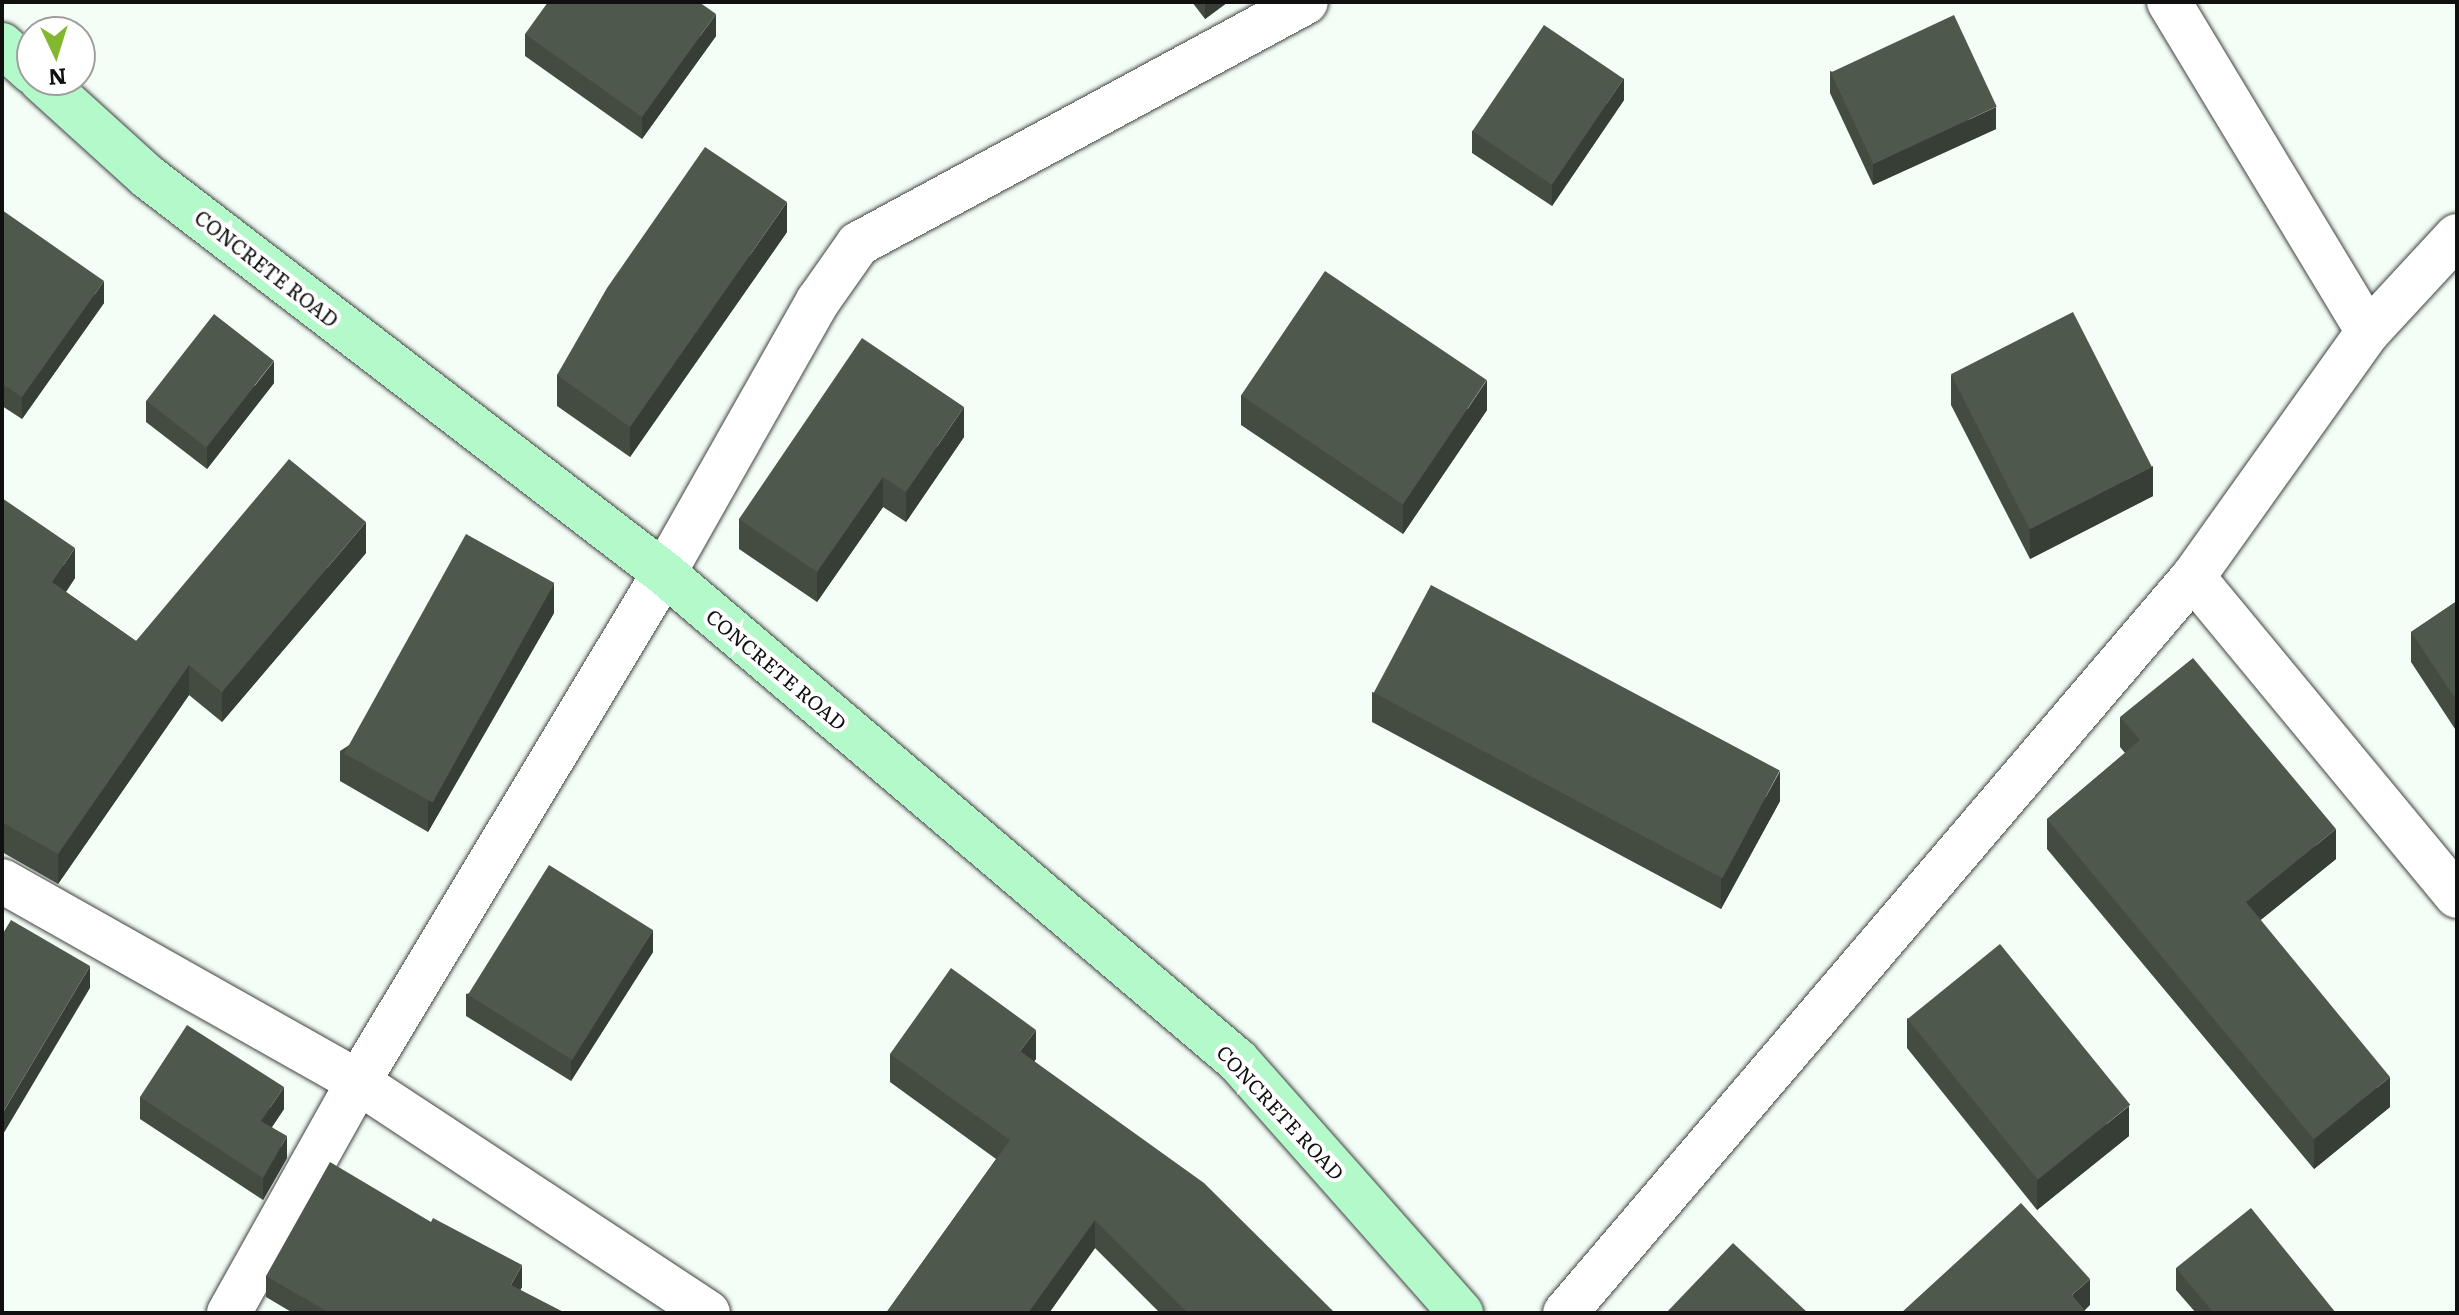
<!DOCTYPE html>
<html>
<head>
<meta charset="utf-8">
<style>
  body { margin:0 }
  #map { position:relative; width:2459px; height:1315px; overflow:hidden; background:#f3fef6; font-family:Literata,serif }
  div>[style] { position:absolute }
  .roads { filter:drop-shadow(0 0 2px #434343) drop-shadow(0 0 2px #434343) }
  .street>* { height:44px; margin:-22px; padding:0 22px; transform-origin:22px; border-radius:22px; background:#fff }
  .secondary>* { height:44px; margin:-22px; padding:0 22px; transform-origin:22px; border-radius:22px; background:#b3f9c9 }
  .wall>* { inset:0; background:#444c42 }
  .shaded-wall>* { inset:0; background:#373e36 }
  .building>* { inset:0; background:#4f584d; transform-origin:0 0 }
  span { translate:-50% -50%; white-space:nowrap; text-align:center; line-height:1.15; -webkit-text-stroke:8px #fff; paint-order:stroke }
  .street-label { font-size:20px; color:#101010 }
  .frame { position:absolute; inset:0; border:4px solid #101010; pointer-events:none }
  .north { position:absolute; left:16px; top:16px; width:80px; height:80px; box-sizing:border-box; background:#fff; border:2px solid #9f9f9f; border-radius:50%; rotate:176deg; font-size:22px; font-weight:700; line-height:32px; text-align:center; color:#101010 }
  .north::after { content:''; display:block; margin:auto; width:28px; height:36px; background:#84b730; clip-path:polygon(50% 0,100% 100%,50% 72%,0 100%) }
</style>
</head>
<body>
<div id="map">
  <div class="roads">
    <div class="street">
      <i style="left:2169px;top:2px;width:385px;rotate:58.9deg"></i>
      <i style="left:2193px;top:577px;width:414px;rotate:50.4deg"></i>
      <i style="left:2px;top:881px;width:409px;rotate:29.4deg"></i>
      <i style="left:358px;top:1082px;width:419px;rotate:33.4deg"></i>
      <i style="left:229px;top:1313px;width:265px;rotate:-60.8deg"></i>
      <i style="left:358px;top:1082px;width:594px;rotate:-58.99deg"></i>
      <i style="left:664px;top:573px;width:313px;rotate:-60.5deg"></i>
      <i style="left:818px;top:301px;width:70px;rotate:-54.9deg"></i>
      <i style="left:858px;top:244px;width:509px;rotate:-28.38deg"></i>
      <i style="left:1565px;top:1313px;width:968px;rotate:-49.53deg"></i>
      <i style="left:2193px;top:577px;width:301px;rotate:-54.5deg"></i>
      <i style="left:2368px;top:332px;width:131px;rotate:-47.2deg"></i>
    </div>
    <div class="secondary">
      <i style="left:2px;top:45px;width:40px;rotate:42deg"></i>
      <i style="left:41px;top:80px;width:144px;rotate:42.2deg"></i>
      <i style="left:148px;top:177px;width:650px;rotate:37.5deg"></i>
      <i style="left:664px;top:573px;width:753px;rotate:40.37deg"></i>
      <i style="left:1238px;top:1061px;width:337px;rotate:48.5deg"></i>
    </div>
  </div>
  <div class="wall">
    <i style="clip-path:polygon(1192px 2px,1228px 2px,1205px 19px)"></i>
    <i style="clip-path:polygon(525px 34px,716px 36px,642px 139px,525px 56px)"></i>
    <i style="clip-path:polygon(1830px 71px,1996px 129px,1873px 185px,1830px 93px)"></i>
    <i style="clip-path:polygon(1624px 100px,1552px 206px,1472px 153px,1472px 131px)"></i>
    <i style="clip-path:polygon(2px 210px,104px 303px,22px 419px,2px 406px)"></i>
    <i style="clip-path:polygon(787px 232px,630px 457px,557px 406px,557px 375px)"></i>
    <i style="clip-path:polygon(1951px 375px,2153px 496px,2030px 559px,1951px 405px)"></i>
    <i style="clip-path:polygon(274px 383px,207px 469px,146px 422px,146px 401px)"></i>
    <i style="clip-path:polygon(1241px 395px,1487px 410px,1403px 534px,1241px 425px)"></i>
    <i style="clip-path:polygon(964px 437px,906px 522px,883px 507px,817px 602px,739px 549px,739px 519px)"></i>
    <i style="clip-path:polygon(2px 498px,75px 578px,66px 592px,136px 641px,366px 553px,222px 722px,189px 695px,58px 884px,2px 852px)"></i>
    <i style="clip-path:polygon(2457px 601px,2457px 732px,2411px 662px,2411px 632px)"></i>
    <i style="clip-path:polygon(554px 613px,428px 832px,340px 781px,340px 751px)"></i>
    <i style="clip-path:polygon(1372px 692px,1780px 801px,1721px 909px,1372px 722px)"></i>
    <i style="clip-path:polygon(2120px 717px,2336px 859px,2260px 920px,2390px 1107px,2314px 1169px,2047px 849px,2047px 819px,2125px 753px,2120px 747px)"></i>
    <i style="clip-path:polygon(653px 952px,571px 1081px,466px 1016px,466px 994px)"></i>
    <i style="clip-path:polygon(1907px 1018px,2129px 1136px,2037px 1210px,1907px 1048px)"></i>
    <i style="clip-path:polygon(890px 1054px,1036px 1059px,1034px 1061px,1335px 1313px,1160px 1313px,1095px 1248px,1049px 1313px,886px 1313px,996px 1159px,890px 1082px)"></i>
    <i style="clip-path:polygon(140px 1097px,284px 1109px,272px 1127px,287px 1158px,263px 1200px,140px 1119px)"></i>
    <i style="clip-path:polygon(2176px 1268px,2336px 1313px,2196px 1313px,2176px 1290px)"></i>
    <i style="clip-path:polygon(266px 1276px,522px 1287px,520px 1290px,565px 1313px,293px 1313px,266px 1297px)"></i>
  </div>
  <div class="shaded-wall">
    <i style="clip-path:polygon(1205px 2px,1228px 2px,1205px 19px)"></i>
    <i style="clip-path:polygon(716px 14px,716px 36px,642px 139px,642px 117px)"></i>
    <i style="clip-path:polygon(1624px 78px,1624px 100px,1552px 206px,1552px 184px)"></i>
    <i style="clip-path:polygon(1996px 107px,1996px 129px,1873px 185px,1873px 164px)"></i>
    <i style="clip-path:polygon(787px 202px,787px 232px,630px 457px,630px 427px)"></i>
    <i style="clip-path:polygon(104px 281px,104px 303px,22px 419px,22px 397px)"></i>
    <i style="clip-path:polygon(274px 361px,274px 383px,207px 469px,207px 447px)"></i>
    <i style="clip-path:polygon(1487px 380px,1487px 410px,1403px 534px,1403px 504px)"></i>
    <i style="clip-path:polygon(964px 407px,964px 437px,906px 522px,906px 492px)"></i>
    <i style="clip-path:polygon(2153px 466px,2153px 496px,2030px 559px,2030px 529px)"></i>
    <i style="clip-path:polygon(883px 477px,883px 507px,817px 602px,817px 572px)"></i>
    <i style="clip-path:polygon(366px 522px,366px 553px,222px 722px,222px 692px)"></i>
    <i style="clip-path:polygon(75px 548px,75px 578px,52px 612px,52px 582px)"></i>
    <i style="clip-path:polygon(554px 583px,554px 613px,428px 832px,428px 802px)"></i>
    <i style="clip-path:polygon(189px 665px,189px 695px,58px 884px,58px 854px)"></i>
    <i style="clip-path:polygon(1780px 771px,1780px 801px,1721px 909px,1721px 879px)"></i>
    <i style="clip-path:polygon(2336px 829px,2336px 859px,2246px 932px,2246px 902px)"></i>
    <i style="clip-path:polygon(653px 930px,653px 952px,571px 1081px,571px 1060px)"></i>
    <i style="clip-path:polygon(90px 966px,90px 988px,2px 1136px,2px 1114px)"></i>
    <i style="clip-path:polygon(1036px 1030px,1036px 1059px,1020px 1080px,1020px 1051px)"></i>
    <i style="clip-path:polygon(2390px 1077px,2390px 1107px,2314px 1169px,2314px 1139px)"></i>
    <i style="clip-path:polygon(284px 1087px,284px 1109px,261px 1143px,261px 1121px)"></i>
    <i style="clip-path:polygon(2129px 1106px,2129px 1136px,2037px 1210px,2037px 1180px)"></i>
    <i style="clip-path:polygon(287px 1136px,287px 1158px,263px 1200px,263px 1178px)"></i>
    <i style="clip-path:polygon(1095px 1220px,1095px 1248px,1049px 1313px,1028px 1313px)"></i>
    <i style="clip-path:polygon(522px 1265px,522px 1287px,511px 1307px,511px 1285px)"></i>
    <i style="clip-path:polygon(2090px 1279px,2090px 1305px,2082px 1313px,2072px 1295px)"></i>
  </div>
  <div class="building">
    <i style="clip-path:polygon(548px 2px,699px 2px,716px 14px,642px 117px,525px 34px)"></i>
    <i style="left:1954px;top:15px;width:101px;height:136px;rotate:65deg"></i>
    <i style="left:1544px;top:25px;width:96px;height:128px;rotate:34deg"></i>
    <i style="clip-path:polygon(705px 147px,787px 202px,630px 427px,557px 375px,607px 288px)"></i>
    <i style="clip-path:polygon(2px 210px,104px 281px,22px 397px,2px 384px)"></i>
    <i style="left:1325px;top:271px;width:195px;height:150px;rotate:34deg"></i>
    <i style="left:2073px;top:312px;width:174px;height:137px;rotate:63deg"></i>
    <i style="left:214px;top:314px;width:76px;height:110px;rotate:38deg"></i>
    <i style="clip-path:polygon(862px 338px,964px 407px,906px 492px,883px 477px,817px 572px,739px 519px)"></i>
    <i style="clip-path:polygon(289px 459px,366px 522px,222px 692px,189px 665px,58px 854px,2px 822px,2px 498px,75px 548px,52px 582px,136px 641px)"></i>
    <i style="left:466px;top:534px;width:101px;height:251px;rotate:29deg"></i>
    <i style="left:1431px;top:585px;width:395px;height:122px;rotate:28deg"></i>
    <i style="clip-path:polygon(2457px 601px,2457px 701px,2411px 632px)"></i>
    <i style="clip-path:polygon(2193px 658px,2336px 829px,2246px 902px,2390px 1077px,2314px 1139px,2047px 819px,2140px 740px,2120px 717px)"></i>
    <i style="left:549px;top:865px;width:123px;height:153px;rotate:32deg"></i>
    <i style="clip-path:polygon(11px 920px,90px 966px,2px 1114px,2px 935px)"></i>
    <i style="left:2000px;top:944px;width:207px;height:119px;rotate:51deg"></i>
    <i style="clip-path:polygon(951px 968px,1036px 1030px,1020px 1051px,1204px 1183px,1335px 1313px,1188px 1313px,1095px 1220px,1028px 1313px,886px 1313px,1010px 1140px,890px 1054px)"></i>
    <i style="clip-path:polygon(187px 1025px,284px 1087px,261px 1121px,287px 1136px,263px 1178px,140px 1097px)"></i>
    <i style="clip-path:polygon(330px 1162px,431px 1222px,433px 1218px,522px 1265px,511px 1285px,565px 1313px,338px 1313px,336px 1312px,330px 1313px,266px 1276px)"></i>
    <i style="clip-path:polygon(2021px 1203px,2090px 1279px,2072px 1295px,2087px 1313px,1901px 1313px)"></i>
    <i style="clip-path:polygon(2251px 1208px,2336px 1313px,2214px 1313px,2176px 1268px)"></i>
    <i style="clip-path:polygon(1733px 1243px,1808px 1313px,1666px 1313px)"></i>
  </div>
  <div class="street-label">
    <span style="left:267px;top:268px;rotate:38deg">CONCRETE ROAD</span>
    <span style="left:777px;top:669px;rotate:40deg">CONCRETE ROAD</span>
    <span style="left:1281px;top:1112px;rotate:47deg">CONCRETE ROAD</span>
  </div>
  <div class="frame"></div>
  <div class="north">N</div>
</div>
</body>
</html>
